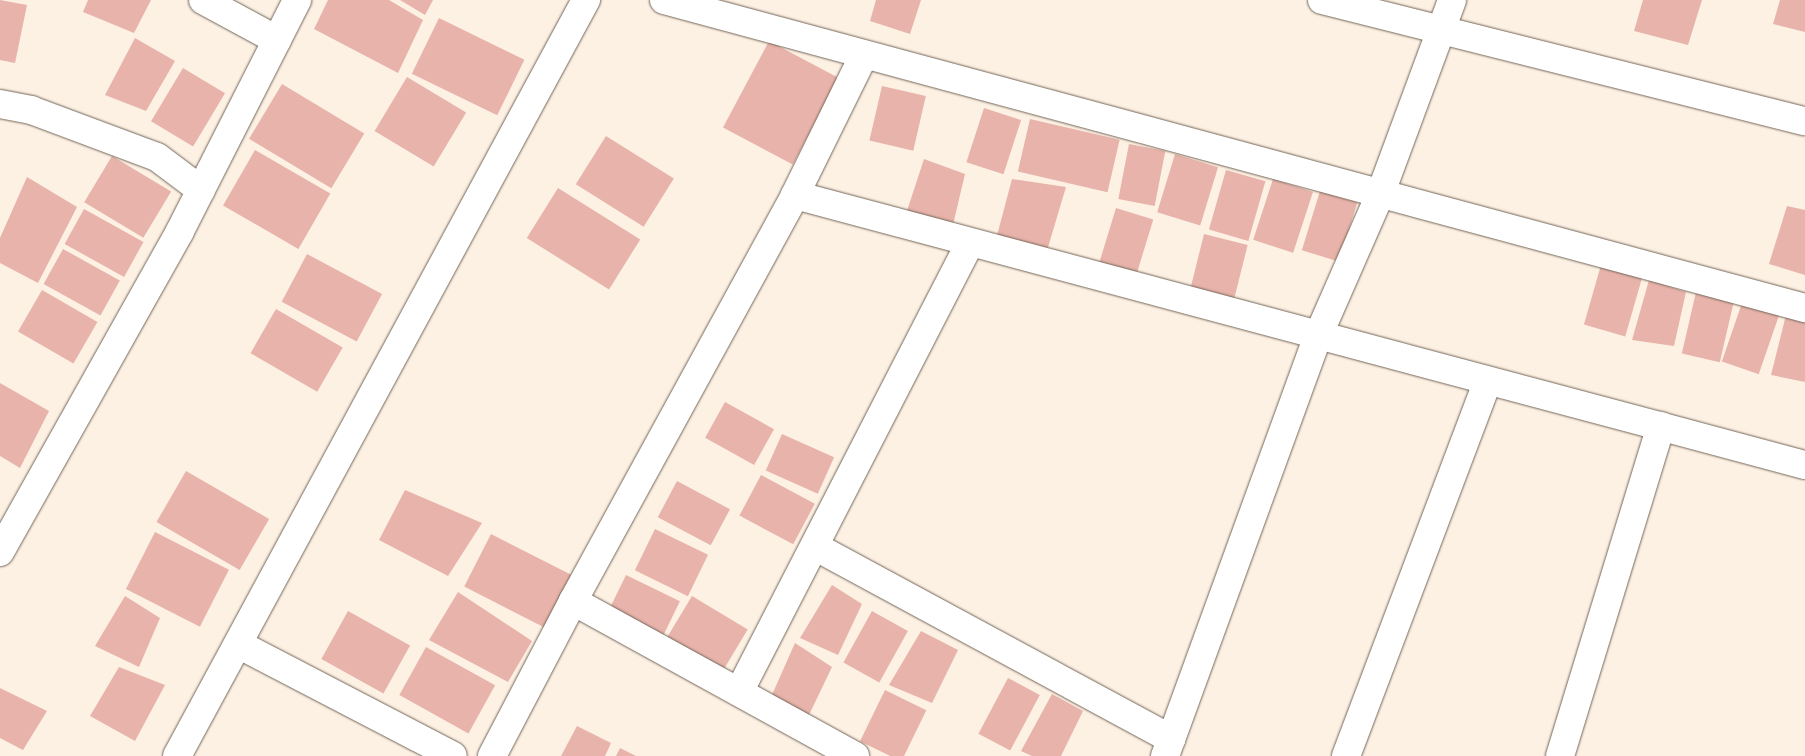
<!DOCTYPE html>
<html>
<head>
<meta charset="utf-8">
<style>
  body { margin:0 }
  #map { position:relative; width:1805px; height:756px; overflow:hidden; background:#fdf1e4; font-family:Lato,sans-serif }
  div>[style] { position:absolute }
  .building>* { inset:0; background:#e8b3aa; transform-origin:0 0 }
  .roads { filter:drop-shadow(0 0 1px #726557) drop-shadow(0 0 1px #726557) }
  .street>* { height:28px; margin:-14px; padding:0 14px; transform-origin:14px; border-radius:14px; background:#fff }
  span { translate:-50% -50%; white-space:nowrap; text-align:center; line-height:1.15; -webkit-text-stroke:5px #fff; paint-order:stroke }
</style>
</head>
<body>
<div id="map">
  <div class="building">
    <i style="clip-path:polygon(0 0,27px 5px,15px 63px,0 60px)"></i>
    <i style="clip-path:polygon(88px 0,151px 0,134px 33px,83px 12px)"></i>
    <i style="clip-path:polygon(328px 0,389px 0,423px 20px,398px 73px,314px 29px)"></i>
    <i style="clip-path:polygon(400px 0,433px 0,425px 15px)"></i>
    <i style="clip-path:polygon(876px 0,921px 0,910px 34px,870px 21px)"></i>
    <i style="clip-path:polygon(1643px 0,1702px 0,1688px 45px,1634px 31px)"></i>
    <i style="clip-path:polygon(1780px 0,1805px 0,1805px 32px,1773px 24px)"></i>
    <i style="left:439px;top:18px;width:95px;height:62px;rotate:26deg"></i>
    <i style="clip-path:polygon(135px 38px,175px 61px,146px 111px,105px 95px)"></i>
    <i style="left:769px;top:41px;width:79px;height:98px;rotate:28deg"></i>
    <i style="left:183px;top:68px;width:49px;height:62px;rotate:31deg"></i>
    <i style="left:407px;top:77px;width:69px;height:63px;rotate:31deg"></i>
    <i style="left:282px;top:84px;width:96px;height:64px;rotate:31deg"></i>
    <i style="left:882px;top:86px;width:45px;height:56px;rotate:13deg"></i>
    <i style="left:984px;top:108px;width:39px;height:57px;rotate:18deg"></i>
    <i style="left:1030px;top:119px;width:92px;height:54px;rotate:13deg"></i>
    <i style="left:606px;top:136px;width:80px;height:57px;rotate:32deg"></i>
    <i style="left:1129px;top:144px;width:37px;height:56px;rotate:11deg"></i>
    <i style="left:255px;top:150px;width:87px;height:64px;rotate:30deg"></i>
    <i style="left:1175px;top:154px;width:45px;height:61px;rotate:17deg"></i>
    <i style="left:112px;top:156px;width:69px;height:54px;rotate:31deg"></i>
    <i style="clip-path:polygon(924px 159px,965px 174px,952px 229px,905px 217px)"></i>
    <i style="left:1226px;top:170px;width:41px;height:62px;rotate:16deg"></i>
    <i style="clip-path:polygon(27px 177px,77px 207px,38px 283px,0 263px,0 238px)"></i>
    <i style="clip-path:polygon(1012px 179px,1066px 187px,1046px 254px,995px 243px)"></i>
    <i style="left:1273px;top:179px;width:42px;height:64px;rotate:18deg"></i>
    <i style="left:558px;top:188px;width:97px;height:59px;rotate:32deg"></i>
    <i style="left:1320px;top:191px;width:39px;height:62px;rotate:17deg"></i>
    <i style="clip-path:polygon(1787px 206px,1805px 210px,1805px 275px,1769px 264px)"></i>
    <i style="left:1116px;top:208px;width:39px;height:60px;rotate:17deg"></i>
    <i style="left:84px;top:209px;width:68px;height:40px;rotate:29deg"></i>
    <i style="left:1204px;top:234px;width:45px;height:62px;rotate:14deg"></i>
    <i style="left:63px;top:249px;width:65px;height:40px;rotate:29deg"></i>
    <i style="left:307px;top:254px;width:85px;height:54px;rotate:28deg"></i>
    <i style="left:1601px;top:265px;width:43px;height:62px;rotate:16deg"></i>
    <i style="clip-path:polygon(1649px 280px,1686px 292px,1674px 346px,1632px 340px)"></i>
    <i style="left:42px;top:290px;width:64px;height:48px;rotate:30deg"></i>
    <i style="left:1696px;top:292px;width:39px;height:63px;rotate:13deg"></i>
    <i style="left:1743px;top:300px;width:39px;height:65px;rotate:19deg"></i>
    <i style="left:276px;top:309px;width:77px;height:51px;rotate:30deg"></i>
    <i style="clip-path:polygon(1787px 311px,1805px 317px,1805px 382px,1771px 375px)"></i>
    <i style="clip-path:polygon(0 383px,49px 411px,20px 468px,0 456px)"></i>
    <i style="left:725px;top:402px;width:56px;height:41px;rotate:29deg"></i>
    <i style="left:782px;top:434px;width:57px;height:40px;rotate:24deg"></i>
    <i style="left:186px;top:471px;width:96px;height:59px;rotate:30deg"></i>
    <i style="left:761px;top:475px;width:61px;height:46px;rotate:28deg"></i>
    <i style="left:677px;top:481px;width:60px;height:41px;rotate:28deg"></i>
    <i style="clip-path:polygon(405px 490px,482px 523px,448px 576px,379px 540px)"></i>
    <i style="left:655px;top:529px;width:59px;height:46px;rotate:26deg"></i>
    <i style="left:155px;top:532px;width:83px;height:64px;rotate:27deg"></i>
    <i style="left:491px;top:534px;width:90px;height:59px;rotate:27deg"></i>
    <i style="left:626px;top:575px;width:60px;height:42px;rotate:26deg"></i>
    <i style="clip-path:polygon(832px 585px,862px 604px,838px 655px,800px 638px)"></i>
    <i style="clip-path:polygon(458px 592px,532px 641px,508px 682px,429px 640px)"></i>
    <i style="clip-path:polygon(125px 596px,160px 618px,139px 667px,95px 646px)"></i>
    <i style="left:692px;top:596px;width:65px;height:52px;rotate:31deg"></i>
    <i style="left:348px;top:611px;width:71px;height:55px;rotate:29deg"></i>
    <i style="left:872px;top:611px;width:41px;height:59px;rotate:29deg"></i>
    <i style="clip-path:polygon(921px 631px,958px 650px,932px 703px,889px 685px)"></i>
    <i style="clip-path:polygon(795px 643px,832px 667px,808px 717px,771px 697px)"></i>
    <i style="left:426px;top:647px;width:79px;height:55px;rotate:29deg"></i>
    <i style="clip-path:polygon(119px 667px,165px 685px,135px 741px,90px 716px)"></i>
    <i style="left:1008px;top:678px;width:36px;height:63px;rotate:28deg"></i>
    <i style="clip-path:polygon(0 688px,47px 711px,23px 750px,0 738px)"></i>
    <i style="left:885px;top:690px;width:46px;height:57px;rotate:26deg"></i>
    <i style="clip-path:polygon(1052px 694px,1083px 711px,1061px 756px,1032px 756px,1021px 751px)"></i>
    <i style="clip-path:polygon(577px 726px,611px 743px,605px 756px,561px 756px)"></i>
    <i style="clip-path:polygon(620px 748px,636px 756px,616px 756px)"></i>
  </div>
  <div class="roads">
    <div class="street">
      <i style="left:203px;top:0;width:84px;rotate:28.4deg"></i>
      <i style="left:664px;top:0;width:1182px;rotate:15.11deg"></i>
      <i style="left:1322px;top:0;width:498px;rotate:14.1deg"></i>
      <i style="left:0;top:104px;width:32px;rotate:11deg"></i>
      <i style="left:31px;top:110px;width:134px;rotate:20.5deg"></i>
      <i style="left:157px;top:157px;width:55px;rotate:36.9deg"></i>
      <i style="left:795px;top:195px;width:1045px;rotate:14.97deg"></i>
      <i style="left:816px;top:547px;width:404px;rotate:28.4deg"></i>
      <i style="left:0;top:552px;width:368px;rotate:-60.7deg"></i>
      <i style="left:180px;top:231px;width:259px;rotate:-63.1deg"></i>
      <i style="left:573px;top:601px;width:322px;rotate:28.8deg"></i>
      <i style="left:238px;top:644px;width:242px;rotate:27.5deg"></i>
      <i style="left:739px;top:692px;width:505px;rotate:-62.78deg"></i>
      <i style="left:177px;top:756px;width:860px;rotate:-61.59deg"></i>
      <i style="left:492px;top:756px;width:175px;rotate:-62.4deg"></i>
      <i style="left:573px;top:601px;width:463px;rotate:-61.3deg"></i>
      <i style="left:795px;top:195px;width:156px;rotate:-63.8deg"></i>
      <i style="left:1165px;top:756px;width:447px;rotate:-70deg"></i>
      <i style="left:1318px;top:336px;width:154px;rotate:-66.3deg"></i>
      <i style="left:1380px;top:195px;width:208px;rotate:-69.7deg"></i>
      <i style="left:1346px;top:756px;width:401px;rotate:-69.3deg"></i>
      <i style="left:1560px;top:756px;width:345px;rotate:-73deg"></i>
    </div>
  </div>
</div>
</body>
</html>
